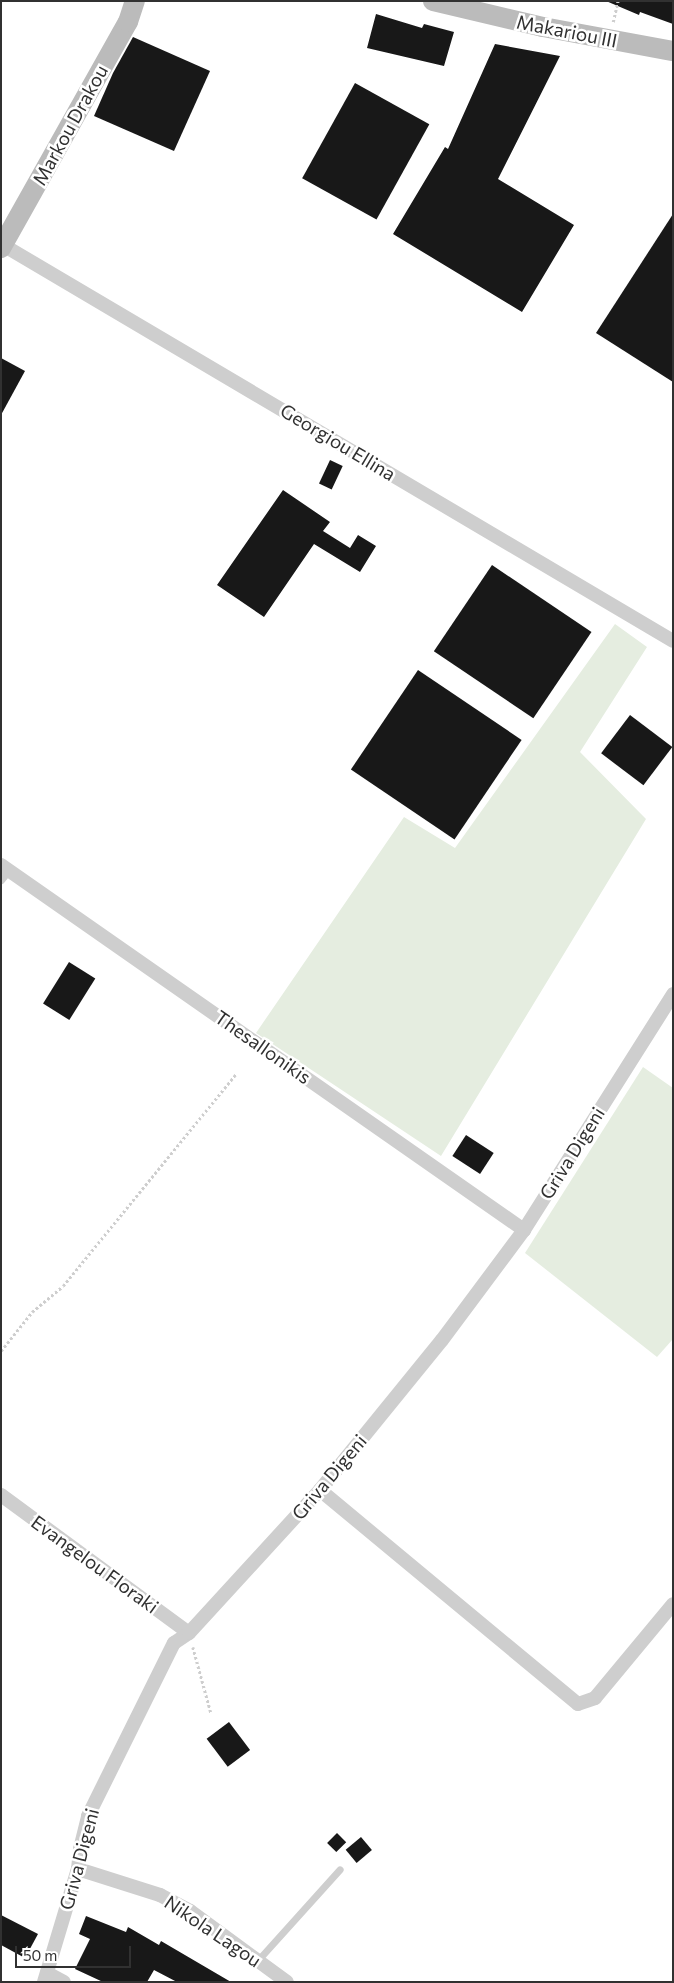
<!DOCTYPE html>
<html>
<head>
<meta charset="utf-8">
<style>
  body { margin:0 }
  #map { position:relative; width:674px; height:1983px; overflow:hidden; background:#fff; font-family:Commissioner,sans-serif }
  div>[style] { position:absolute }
  .green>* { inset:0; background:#e5ede0 }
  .building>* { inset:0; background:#181818; transform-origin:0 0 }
  .path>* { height:2.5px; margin-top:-1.25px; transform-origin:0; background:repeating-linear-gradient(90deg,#cecece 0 2.5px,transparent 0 5px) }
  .lane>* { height:7px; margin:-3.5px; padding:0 3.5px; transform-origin:3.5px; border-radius:3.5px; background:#cecece }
  .street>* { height:14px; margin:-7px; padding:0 7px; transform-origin:7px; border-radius:7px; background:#cecece }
  .secondary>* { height:20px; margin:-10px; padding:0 10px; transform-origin:10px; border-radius:10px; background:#bbb }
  span { translate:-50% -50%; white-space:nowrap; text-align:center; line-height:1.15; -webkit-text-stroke:5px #fff; paint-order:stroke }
  .street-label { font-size:19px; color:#313131 }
  .frame { position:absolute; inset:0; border:2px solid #313131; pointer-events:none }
  .scale { position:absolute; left:15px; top:1946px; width:116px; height:22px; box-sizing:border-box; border:2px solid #313131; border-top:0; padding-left:6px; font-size:15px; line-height:18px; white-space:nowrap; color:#313131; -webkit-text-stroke:4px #fff; paint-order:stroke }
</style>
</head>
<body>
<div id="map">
  <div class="green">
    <i style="clip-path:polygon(615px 624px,647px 647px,580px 752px,646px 819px,441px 1156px,256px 1033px,404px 817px,455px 848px)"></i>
    <i style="clip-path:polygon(643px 1067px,673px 1088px,673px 1339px,657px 1357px,525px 1253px)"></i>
  </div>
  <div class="building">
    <i style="clip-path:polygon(606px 1px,673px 1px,673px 24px,640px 12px,639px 15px)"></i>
    <i style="clip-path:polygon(376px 14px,422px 28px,424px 24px,454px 32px,444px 66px,367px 48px)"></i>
    <i style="clip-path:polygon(133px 37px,210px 71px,174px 151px,94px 116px,113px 73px)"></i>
    <i style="clip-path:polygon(495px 44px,560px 56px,498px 179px,574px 225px,522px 312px,393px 234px,445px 147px,448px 149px)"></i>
    <i style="left:355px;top:83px;width:85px;height:109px;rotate:29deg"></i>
    <i style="clip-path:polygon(673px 214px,673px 382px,596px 333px)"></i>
    <i style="clip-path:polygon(1px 358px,25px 371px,1px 415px)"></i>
    <i style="left:330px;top:460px;width:14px;height:26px;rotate:25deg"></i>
    <i style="clip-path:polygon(283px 490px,330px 522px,323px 531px,350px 548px,358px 535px,376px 546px,360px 572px,314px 544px,264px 617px,217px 585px)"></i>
    <i style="left:492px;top:565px;width:120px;height:104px;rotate:34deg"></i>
    <i style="left:418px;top:670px;width:125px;height:120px;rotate:34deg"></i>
    <i style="left:630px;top:715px;width:53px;height:48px;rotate:37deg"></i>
    <i style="left:69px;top:962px;width:31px;height:49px;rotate:32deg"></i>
    <i style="left:466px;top:1135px;width:33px;height:25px;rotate:33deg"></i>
    <i style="left:229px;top:1722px;width:35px;height:28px;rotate:53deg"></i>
    <i style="left:337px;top:1833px;width:13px;height:14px;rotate:45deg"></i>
    <i style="left:361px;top:1837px;width:17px;height:20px;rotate:50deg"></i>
    <i style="clip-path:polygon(1px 1915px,38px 1934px,25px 1958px,1px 1945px)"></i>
    <i style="clip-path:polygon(86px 1916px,126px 1932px,128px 1927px,159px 1945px,161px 1941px,231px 1982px,177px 1982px,154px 1970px,147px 1982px,103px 1982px,75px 1969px,90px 1939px,79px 1934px)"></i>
  </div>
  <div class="path">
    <i style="left:613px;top:22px;width:22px;rotate:-77deg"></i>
    <i style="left:1px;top:1351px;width:50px;rotate:-51.5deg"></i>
    <i style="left:32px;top:1312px;width:40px;rotate:-40deg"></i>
    <i style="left:63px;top:1286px;width:274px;rotate:-50.8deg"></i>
    <i style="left:193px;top:1647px;width:68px;rotate:74.7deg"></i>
  </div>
  <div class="lane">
    <i style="left:1px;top:880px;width:13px;rotate:-51deg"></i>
    <i style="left:258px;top:1960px;width:122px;rotate:-48deg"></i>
  </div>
  <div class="street">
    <i style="left:3px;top:245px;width:778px;rotate:30.58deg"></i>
    <i style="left:1px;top:865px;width:638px;rotate:34.91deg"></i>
    <i style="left:320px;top:1490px;width:335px;rotate:39.7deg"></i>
    <i style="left:578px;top:1704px;width:18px;rotate:-19deg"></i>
    <i style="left:595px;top:1698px;width:122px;rotate:-50.3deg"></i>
    <i style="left:1px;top:1495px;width:233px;rotate:36.3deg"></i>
    <i style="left:78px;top:1869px;width:86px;rotate:17.6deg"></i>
    <i style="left:160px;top:1895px;width:34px;rotate:28deg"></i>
    <i style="left:190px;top:1911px;width:120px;rotate:36.2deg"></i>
    <i style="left:47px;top:1973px;width:19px;rotate:28deg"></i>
    <i style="left:44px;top:1982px;width:118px;rotate:-73.3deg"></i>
    <i style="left:78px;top:1869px;width:20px;rotate:-84deg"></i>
    <i style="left:80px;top:1849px;width:34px;rotate:-76deg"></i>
    <i style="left:88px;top:1816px;width:193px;rotate:-63.6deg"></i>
    <i style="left:174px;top:1643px;width:18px;rotate:-34deg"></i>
    <i style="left:189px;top:1633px;width:194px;rotate:-47.5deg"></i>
    <i style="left:320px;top:1490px;width:193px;rotate:-50.9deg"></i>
    <i style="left:442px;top:1340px;width:137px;rotate:-53.3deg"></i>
    <i style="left:524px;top:1230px;width:279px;rotate:-57.7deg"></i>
  </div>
  <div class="secondary">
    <i style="left:433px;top:1px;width:113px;rotate:13.3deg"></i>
    <i style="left:543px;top:27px;width:132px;rotate:10.5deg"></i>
    <i style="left:1px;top:248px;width:259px;rotate:-60.7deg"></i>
    <i style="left:128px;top:22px;width:22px;rotate:-72deg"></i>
  </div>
  <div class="street-label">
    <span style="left:567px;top:31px;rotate:11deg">Makariou III</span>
    <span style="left:70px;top:125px;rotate:-61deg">Markou Drakou</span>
    <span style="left:338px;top:442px;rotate:31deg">Georgiou Ellina</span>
    <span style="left:263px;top:1047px;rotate:35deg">Thesallonikis</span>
    <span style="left:572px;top:1153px;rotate:-58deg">Griva Digeni</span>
    <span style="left:329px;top:1477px;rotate:-50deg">Griva Digeni</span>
    <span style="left:95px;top:1564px;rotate:36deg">Evangelou Floraki</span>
    <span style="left:79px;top:1859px;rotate:-75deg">Griva Digeni</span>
    <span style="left:213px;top:1931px;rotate:34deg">Nikola Lagou</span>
  </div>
  <div class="frame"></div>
  <div class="scale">50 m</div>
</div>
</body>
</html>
